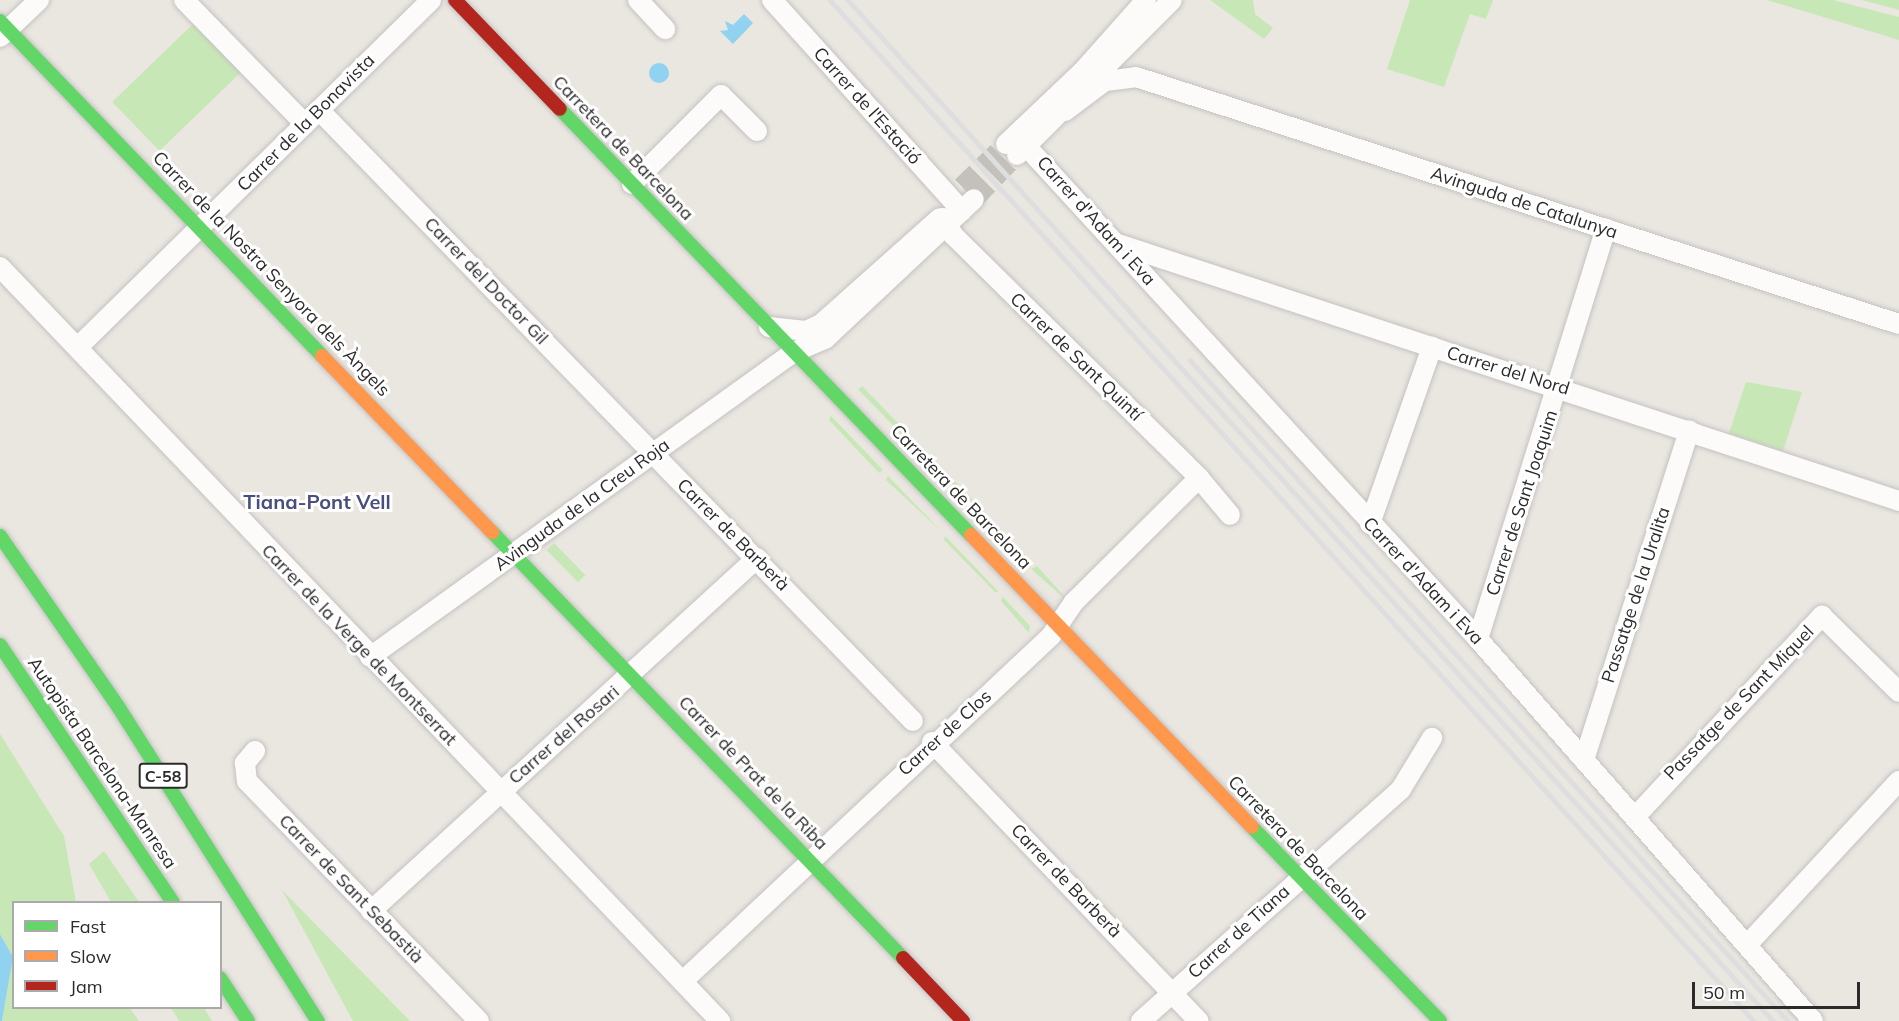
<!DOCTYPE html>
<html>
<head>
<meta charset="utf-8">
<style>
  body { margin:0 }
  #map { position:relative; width:1899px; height:1021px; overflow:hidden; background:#eae6e0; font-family:Mulish,sans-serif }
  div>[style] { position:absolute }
  .green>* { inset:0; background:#c8e7b7; transform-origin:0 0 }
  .water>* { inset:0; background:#90d2ef }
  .round { border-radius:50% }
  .street-tunnel>* { height:20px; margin-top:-10px; transform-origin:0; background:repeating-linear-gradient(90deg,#c4c1bc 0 20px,transparent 0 30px) }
  .roads { filter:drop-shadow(0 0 2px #c3c2c2) drop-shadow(0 0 2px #c3c2c2) }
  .street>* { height:20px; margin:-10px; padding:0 10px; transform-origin:10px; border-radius:10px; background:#fcfbfa }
  .fast>* { height:14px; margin:-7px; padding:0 7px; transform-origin:7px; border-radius:7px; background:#63d668 }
  .slow>* { height:14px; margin:-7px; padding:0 7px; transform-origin:7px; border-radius:7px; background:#ff974d }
  .jam>* { height:14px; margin:-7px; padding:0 7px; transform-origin:7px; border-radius:7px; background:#b3261e }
  .rail>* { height:4.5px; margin:-2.25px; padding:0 2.25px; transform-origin:2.25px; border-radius:2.25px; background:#dededf }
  span { translate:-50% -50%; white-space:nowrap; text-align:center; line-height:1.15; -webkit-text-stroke:6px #fff; paint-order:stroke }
  .shield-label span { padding:2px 4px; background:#fff; border:2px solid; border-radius:4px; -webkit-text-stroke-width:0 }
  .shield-label { font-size:16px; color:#2b2b2b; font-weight:700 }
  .street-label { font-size:18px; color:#2b2b2b }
  .neighbourhood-label { font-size:20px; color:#484f7f; font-weight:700 }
  .legend { position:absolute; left:12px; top:901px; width:210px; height:108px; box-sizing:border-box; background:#fff; border:2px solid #aaa; margin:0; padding:8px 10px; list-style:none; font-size:18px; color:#2b2b2b }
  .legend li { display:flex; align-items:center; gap:12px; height:30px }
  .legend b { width:30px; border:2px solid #aaa }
  .scale { position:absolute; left:1692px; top:982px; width:168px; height:27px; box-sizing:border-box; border:3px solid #2b2b2b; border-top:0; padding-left:8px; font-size:18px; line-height:21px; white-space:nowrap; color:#2b2b2b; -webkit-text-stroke:4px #fff; paint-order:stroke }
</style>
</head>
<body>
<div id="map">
  <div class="green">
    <i style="clip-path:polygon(1210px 0,1253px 0,1255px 14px,1273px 28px,1264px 39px)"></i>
    <i style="clip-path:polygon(1410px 0,1493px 0,1486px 19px,1470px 14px,1444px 87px,1387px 69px)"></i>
    <i style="clip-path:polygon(1767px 0,1833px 0,1899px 17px,1899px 40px)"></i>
    <i style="clip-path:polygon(1862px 0,1899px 0,1899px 10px)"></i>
    <i style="left:195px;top:22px;width:68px;height:115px;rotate:46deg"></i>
    <i style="clip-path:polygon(1746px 382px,1802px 392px,1783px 451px,1729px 433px)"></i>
    <i style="left:862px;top:386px;width:74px;height:5px;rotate:46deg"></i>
    <i style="clip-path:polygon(831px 416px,883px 470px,879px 473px,829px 420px)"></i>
    <i style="clip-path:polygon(921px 446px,972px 499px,971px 501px,914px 448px)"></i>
    <i style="clip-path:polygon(888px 476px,941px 531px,886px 480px)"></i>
    <i style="clip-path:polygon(979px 507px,1029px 559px,1026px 564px,974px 508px)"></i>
    <i style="clip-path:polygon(945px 536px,998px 591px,996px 593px,944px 540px)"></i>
    <i style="left:554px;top:543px;width:45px;height:10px;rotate:46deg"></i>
    <i style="clip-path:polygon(1037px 566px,1065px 597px,1064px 598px,1031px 569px)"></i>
    <i style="clip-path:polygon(1003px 597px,1030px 626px,1029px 633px,1001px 601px)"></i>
    <i style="clip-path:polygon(0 734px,64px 836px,76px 902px,14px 902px,14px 1008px,130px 1008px,139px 1021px,2px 1021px,13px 957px,0 934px)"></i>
    <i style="clip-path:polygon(104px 851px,139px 902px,111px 902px,89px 864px)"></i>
    <i style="clip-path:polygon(282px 890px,410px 1021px,353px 1021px)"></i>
    <i style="clip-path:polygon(171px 1008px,204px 1008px,212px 1021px,179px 1021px)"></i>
  </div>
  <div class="water">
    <i style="clip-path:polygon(744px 14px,753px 23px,733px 44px,720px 31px,728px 30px,725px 21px,733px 25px)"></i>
    <i class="round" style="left:649px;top:63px;width:20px;height:20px"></i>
    <i style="clip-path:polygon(0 934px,13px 957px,2px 1021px,0 1021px)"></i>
  </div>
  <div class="street-tunnel">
    <i style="left:962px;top:187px;width:62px;rotate:-44.3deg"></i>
    <i style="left:974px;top:199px;width:61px;rotate:-46.3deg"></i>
  </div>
  <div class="roads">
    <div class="street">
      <i style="left:184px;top:0;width:173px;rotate:45.7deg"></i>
      <i style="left:638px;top:0;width:40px;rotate:47deg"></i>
      <i style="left:772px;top:0;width:284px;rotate:48deg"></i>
      <i style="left:0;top:37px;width:54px;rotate:-43.5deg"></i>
      <i style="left:319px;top:110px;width:852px;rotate:45.81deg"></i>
      <i style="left:1065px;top:111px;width:50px;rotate:-36.9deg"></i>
      <i style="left:1105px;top:81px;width:31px;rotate:-7deg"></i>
      <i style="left:1136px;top:77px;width:802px;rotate:17.94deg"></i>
      <i style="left:1006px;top:144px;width:106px;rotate:-43.5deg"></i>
      <i style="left:1083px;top:71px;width:95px;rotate:-48.4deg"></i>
      <i style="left:1026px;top:146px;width:669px;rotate:47.48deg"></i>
      <i style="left:1478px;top:639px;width:508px;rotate:48.75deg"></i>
      <i style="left:1017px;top:155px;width:219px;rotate:-45deg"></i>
      <i style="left:632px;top:184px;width:126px;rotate:-45deg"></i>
      <i style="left:721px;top:95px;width:51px;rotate:45deg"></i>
      <i style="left:944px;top:218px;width:19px;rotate:62deg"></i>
      <i style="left:953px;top:235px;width:346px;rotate:44.6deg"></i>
      <i style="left:1199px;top:478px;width:48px;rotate:50deg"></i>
      <i style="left:1118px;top:244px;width:822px;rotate:18.21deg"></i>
      <i style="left:0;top:267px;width:1043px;rotate:46.32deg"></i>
      <i style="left:769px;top:327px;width:37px;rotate:6deg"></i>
      <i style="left:806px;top:331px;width:17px;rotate:-25deg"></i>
      <i style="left:821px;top:324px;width:159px;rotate:-41.7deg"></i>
      <i style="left:78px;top:347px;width:495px;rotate:-44.5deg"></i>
      <i style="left:1370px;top:524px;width:188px;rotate:-70.7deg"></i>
      <i style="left:1478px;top:639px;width:430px;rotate:-72.7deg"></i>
      <i style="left:370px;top:657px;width:522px;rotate:-35.73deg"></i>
      <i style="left:794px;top:352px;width:34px;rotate:-23deg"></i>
      <i style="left:825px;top:339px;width:204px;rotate:-43.2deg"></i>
      <i style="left:932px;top:742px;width:386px;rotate:46.3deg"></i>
      <i style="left:255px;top:751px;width:16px;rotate:130deg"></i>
      <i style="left:245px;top:763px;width:18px;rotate:84deg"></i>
      <i style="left:247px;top:781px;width:334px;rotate:46deg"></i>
      <i style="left:1584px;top:760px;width:346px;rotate:-72.3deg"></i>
      <i style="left:1635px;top:817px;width:275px;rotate:-47.1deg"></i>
      <i style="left:1822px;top:616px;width:108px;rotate:44.6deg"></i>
      <i style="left:371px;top:911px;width:523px;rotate:-42.44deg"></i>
      <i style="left:1747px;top:945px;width:224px;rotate:-47.2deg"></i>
      <i style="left:683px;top:981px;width:504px;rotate:-43.15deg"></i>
      <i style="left:1051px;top:636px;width:40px;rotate:-56deg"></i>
      <i style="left:1073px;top:603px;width:177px;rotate:-44.8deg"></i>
      <i style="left:1141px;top:1021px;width:348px;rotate:-41.7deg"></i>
      <i style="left:1401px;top:789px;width:60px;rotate:-58.7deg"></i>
    </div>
    <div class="fast">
      <i style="left:0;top:21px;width:465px;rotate:46.1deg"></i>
      <i style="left:560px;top:109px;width:592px;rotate:46.03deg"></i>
      <i style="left:492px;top:532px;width:592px;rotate:46.03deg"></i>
      <i style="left:0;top:536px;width:209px;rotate:55.3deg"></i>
      <i style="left:119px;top:708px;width:371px;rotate:57.6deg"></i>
      <i style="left:0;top:645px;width:310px;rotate:56.1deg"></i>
      <i style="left:1252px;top:827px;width:270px;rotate:45.9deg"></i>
      <i style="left:220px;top:978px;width:51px;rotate:56.9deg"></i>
    </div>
    <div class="slow">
      <i style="left:322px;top:356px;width:245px;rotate:46deg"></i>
      <i style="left:971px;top:535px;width:405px;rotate:46.1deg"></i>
    </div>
    <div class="jam">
      <i style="left:455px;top:0;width:151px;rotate:46.1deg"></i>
      <i style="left:903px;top:958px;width:87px;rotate:46.4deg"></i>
    </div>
  </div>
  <div class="rail">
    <i style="left:830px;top:0;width:1377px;rotate:47.86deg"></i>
    <i style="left:848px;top:0;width:1378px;rotate:47.82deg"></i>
    <i style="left:1190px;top:360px;width:891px;rotate:47.86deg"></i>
  </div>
  <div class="shield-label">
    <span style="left:163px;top:776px">C-58</span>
  </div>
  <div class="street-label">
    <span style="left:867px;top:106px;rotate:48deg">Carrer de l'Estació</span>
    <span style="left:306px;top:123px;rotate:-45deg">Carrer de la Bonavista</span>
    <span style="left:623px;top:148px;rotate:46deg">Carretera de Barcelona</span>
    <span style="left:1524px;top:203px;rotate:18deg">Avinguda de Catalunya</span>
    <span style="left:1096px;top:221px;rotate:48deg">Carrer d'Adam i Eva</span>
    <span style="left:271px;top:274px;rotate:46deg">Carrer de la Nostra Senyora dels Àngels</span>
    <span style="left:486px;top:281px;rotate:46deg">Carrer del Doctor Gil</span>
    <span style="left:1076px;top:357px;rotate:44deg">Carrer de Sant Quintí</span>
    <span style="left:1508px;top:371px;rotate:17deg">Carrer del Nord</span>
    <span style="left:961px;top:497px;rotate:46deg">Carretera de Barcelona</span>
    <span style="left:1522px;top:503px;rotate:-72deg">Carrer de Sant Joaquim</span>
    <span style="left:582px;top:505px;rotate:-36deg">Avinguda de la Creu Roja</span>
    <span style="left:733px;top:535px;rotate:45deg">Carrer de Barberà</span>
    <span style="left:1423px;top:581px;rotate:47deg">Carrer d'Adam i Eva</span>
    <span style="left:1636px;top:595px;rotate:-72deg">Passatge de la Uralita</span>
    <span style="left:359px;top:645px;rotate:46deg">Carrer de la Verge de Montserrat</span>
    <span style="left:1739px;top:703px;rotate:-46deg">Passatge de Sant Miquel</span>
    <span style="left:945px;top:733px;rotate:-42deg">Carrer de Clos</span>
    <span style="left:564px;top:735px;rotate:-41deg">Carrer del Rosari</span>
    <span style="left:102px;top:763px;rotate:56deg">Autopista Barcelona-Manresa</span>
    <span style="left:753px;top:773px;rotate:46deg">Carrer de Prat de la Riba</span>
    <span style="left:1298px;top:848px;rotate:46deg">Carretera de Barcelona</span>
    <span style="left:1066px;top:881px;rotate:46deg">Carrer de Barberà</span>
    <span style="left:351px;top:889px;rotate:46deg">Carrer de Sant Sebastià</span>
    <span style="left:1239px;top:932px;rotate:-42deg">Carrer de Tiana</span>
  </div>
  <div class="neighbourhood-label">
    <span style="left:317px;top:501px">Tiana-Pont Vell</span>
  </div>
  <ul class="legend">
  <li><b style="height:8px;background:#63d668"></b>Fast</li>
  <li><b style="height:8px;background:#ff974d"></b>Slow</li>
  <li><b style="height:8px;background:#b3261e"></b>Jam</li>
  </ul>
  <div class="scale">50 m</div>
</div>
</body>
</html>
